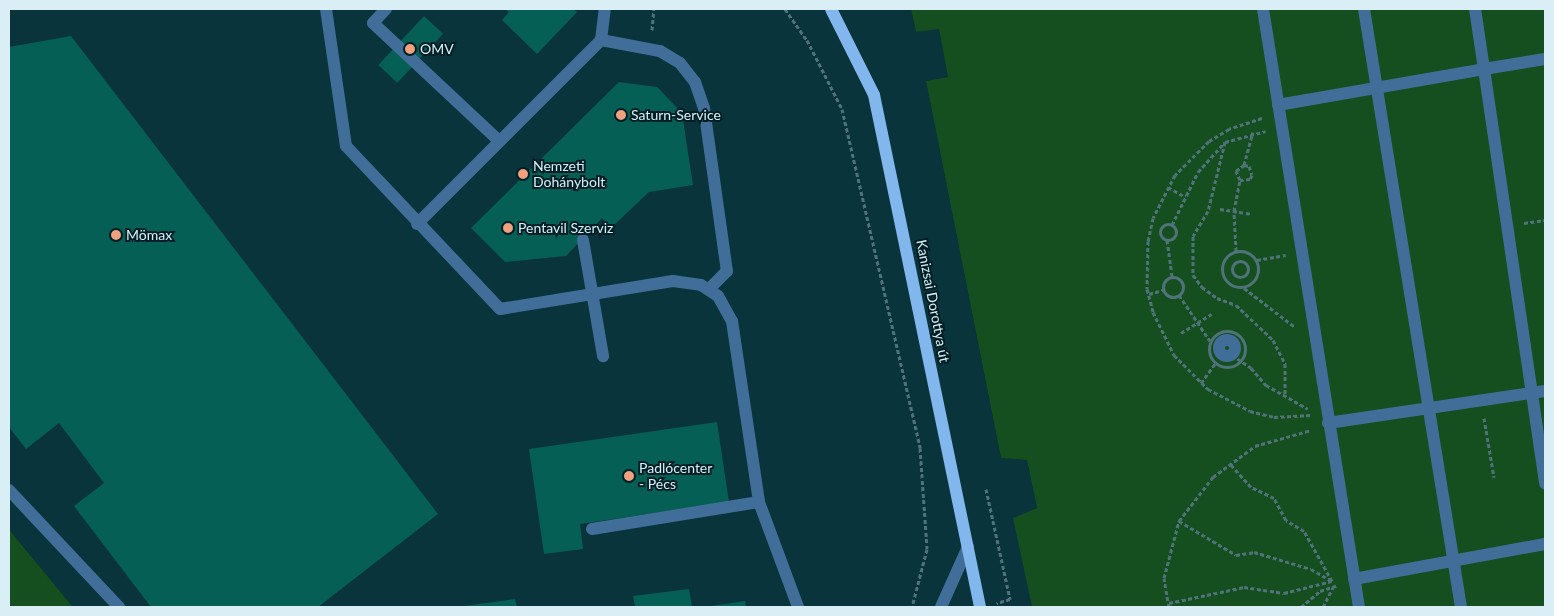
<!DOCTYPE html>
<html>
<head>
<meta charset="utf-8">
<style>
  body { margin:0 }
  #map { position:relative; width:1554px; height:616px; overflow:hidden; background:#002931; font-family:Lato,sans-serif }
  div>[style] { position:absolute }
  .built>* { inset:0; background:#09343c }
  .green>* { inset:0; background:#154f20 }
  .building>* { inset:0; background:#055f54; transform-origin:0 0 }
  .path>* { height:3px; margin-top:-1.5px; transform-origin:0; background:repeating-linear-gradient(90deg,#507279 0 4px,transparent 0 6.5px) }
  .path>.ring { margin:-1.5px; padding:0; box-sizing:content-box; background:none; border:3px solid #507279; border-radius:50% }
  .minor>* { height:12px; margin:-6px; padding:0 6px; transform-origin:6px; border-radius:6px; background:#416e99 }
  .minor>.ring { margin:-6px; padding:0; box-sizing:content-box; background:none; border:12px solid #416e99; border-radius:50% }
  .major>* { height:12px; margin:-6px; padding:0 6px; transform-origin:6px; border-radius:6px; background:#81b7ed }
  .dots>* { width:14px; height:14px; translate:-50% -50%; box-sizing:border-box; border:2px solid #001e25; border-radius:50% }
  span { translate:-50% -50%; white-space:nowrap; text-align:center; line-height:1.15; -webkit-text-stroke:4px #001e25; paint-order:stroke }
  .poi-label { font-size:14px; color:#d9eff5 }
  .left { translate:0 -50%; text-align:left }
  .street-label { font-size:14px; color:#d9eff5 }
  .frame { position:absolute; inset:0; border:10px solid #d9eff5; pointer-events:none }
</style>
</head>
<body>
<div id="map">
  <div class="built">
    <i style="clip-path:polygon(9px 9px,911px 9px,916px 32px,939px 28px,948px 77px,926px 81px,1001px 458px,1027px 460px,1037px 508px,1014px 518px,1032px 607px,73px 607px,9px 529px)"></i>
  </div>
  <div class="green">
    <i style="clip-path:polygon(911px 9px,1545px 9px,1545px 607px,1032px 607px,1013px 518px,1037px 508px,1027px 460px,1001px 458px,926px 81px,948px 77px,939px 29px,916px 32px)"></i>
    <i style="clip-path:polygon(9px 529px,16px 538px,73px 607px,9px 607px)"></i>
  </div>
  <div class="building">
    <i style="clip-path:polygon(505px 9px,573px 9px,577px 12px,537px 54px,502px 20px,509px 12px)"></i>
    <i style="left:424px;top:16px;width:26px;height:67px;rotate:43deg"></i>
    <i style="clip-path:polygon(71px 36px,438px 514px,318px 607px,151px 607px,74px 506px,104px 483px,59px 423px,26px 449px,9px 427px,9px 47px)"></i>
    <i style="clip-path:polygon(619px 82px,657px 87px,682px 113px,693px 185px,649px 192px,611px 228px,602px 218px,566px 256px,505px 262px,471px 228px)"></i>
    <i style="clip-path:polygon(717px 422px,729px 502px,580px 524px,583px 549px,544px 554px,529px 449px)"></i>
    <i style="clip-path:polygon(689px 589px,692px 607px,635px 607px,633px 596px)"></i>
    <i style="clip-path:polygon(515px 599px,517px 607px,464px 607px,464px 606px)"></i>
    <i style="clip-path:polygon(745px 601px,746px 607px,711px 607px,711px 606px)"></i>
  </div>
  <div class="path">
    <i style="left:785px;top:9px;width:38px;rotate:55deg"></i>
    <i style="left:807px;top:40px;width:77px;rotate:63.1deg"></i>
    <i style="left:842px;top:109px;width:348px;rotate:77deg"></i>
    <i style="left:920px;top:448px;width:101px;rotate:86deg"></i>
    <i style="left:927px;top:549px;width:60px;rotate:104.5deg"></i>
    <i style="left:652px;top:30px;width:21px;rotate:-85deg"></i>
    <i style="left:1262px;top:118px;width:35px;rotate:162deg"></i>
    <i style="left:1229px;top:129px;width:23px;rotate:149deg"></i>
    <i style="left:1209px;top:141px;width:48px;rotate:135deg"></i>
    <i style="left:1175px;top:175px;width:48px;rotate:117.1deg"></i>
    <i style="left:1153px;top:218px;width:24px;rotate:102deg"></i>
    <i style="left:1148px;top:241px;width:48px;rotate:91.2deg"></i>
    <i style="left:1147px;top:289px;width:24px;rotate:75deg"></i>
    <i style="left:1153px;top:312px;width:48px;rotate:64deg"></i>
    <i style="left:1174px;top:355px;width:48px;rotate:45deg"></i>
    <i style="left:1208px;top:389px;width:47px;rotate:27.6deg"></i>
    <i style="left:1250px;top:411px;width:25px;rotate:14deg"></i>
    <i style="left:1274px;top:417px;width:37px;rotate:-3deg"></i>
    <i style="left:1225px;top:142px;width:71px;rotate:103.8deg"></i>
    <i style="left:1208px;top:211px;width:29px;rotate:121deg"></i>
    <i style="left:1193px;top:236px;width:39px;rotate:90deg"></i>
    <i style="left:1193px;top:275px;width:15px;rotate:53deg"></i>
    <i style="left:1202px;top:287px;width:19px;rotate:36deg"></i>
    <i style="left:1217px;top:298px;width:20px;rotate:20deg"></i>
    <i style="left:1236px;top:305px;width:51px;rotate:43.4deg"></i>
    <i style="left:1273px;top:340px;width:27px;rotate:63deg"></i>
    <i style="left:1285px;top:364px;width:32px;rotate:90deg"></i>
    <i style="left:1244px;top:165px;width:34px;rotate:-75deg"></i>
    <i style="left:1168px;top:187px;width:20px;rotate:30deg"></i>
    <i style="left:1220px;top:209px;width:31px;rotate:9deg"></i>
    <i style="left:1524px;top:223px;width:21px;rotate:-8deg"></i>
    <i class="ring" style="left:1160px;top:224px;width:13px;height:13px"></i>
    <i style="left:1172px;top:225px;width:59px;rotate:-63.9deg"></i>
    <i style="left:1198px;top:172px;width:40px;rotate:-48deg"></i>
    <i style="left:1225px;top:142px;width:42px;rotate:-15deg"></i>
    <i style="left:1167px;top:240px;width:37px;rotate:82deg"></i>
    <i class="ring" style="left:1222px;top:251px;width:33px;height:33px"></i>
    <i style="left:1236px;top:251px;width:40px;rotate:-92.9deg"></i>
    <i style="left:1234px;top:211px;width:32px;rotate:-79deg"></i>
    <i style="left:1240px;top:180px;width:10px;rotate:-114deg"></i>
    <i style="left:1236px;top:171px;width:10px;rotate:-37deg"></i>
    <i style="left:1244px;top:165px;width:5px;rotate:11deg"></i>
    <i style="left:1249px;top:166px;width:9px;rotate:72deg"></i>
    <i style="left:1252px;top:175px;width:4px;rotate:117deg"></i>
    <i style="left:1250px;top:179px;width:10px;rotate:174deg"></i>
    <i style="left:1257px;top:260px;width:29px;rotate:-10deg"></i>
    <i class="ring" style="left:1232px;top:261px;width:13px;height:13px"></i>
    <i class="ring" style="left:1163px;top:277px;width:17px;height:17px"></i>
    <i style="left:1244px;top:288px;width:64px;rotate:37.4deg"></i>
    <i style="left:1149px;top:294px;width:15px;rotate:-16deg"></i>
    <i style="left:1179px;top:295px;width:55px;rotate:56deg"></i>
    <i class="ring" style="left:1209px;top:331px;width:33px;height:33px"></i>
    <i style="left:1181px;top:333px;width:36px;rotate:-32deg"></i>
    <i style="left:1232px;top:355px;width:23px;rotate:34deg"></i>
    <i style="left:1251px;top:368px;width:23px;rotate:49deg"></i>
    <i style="left:1266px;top:385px;width:48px;rotate:29.7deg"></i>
    <i style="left:1201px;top:383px;width:26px;rotate:-54deg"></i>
    <i style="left:1484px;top:418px;width:60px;rotate:80.4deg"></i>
    <i style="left:986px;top:489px;width:113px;rotate:77.7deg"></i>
    <i style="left:1010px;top:599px;width:14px;rotate:163deg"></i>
    <i style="left:1179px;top:521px;width:66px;rotate:30.8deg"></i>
    <i style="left:1236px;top:555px;width:18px;rotate:-9deg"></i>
    <i style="left:1254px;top:552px;width:59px;rotate:16.6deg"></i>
    <i style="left:1311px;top:569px;width:24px;rotate:30deg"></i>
    <i style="left:1332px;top:581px;width:57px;rotate:-119.2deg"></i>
    <i style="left:1304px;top:531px;width:21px;rotate:-149deg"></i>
    <i style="left:1286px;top:520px;width:25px;rotate:-119deg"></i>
    <i style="left:1274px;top:498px;width:25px;rotate:-154deg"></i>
    <i style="left:1251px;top:487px;width:31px;rotate:-132deg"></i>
    <i style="left:1169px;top:603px;width:77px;rotate:-12deg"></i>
    <i style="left:1244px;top:587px;width:40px;rotate:8.5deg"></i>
    <i style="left:1284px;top:593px;width:49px;rotate:-14deg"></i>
    <i style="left:1169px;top:607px;width:29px;rotate:-100deg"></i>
    <i style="left:1164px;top:578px;width:59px;rotate:-75.3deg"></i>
    <i style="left:1179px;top:521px;width:56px;rotate:-52.3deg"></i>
    <i style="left:1213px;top:477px;width:52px;rotate:-36.4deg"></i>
    <i style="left:1255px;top:446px;width:58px;rotate:-15.9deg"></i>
    <i style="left:1301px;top:607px;width:25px;rotate:-40deg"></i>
    <i style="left:1320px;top:591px;width:19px;rotate:-18deg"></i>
    <i style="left:1323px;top:607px;width:22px;rotate:-63deg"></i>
  </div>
  <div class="minor">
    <i style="left:326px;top:9px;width:138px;rotate:81.7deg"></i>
    <i style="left:346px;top:146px;width:224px;rotate:46.6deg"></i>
    <i style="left:500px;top:309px;width:175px;rotate:-9.2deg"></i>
    <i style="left:673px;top:281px;width:28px;rotate:8deg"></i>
    <i style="left:701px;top:285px;width:20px;rotate:33deg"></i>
    <i style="left:718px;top:296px;width:29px;rotate:61deg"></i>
    <i style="left:732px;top:321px;width:183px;rotate:81.5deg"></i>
    <i style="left:759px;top:502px;width:112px;rotate:69.6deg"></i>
    <i style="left:386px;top:9px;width:19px;rotate:133deg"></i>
    <i style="left:373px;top:23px;width:173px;rotate:43.1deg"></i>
    <i style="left:1263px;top:9px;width:606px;rotate:80.88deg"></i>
    <i style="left:1364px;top:9px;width:606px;rotate:80.79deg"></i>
    <i style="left:601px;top:40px;width:60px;rotate:10.6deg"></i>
    <i style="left:660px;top:51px;width:23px;rotate:31deg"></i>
    <i style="left:680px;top:63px;width:24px;rotate:52deg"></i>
    <i style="left:695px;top:82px;width:28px;rotate:71deg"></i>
    <i style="left:704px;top:108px;width:165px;rotate:82deg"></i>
    <i style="left:727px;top:271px;width:25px;rotate:135deg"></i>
    <i style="left:1545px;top:59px;width:62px;rotate:170.7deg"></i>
    <i style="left:1484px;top:69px;width:419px;rotate:81.6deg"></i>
    <i style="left:1278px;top:105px;width:209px;rotate:-9.9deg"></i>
    <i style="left:1484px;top:69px;width:61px;rotate:-98.5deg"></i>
    <i style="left:417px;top:224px;width:260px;rotate:-45deg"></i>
    <i style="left:601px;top:40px;width:31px;rotate:-83deg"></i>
    <i style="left:583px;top:240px;width:118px;rotate:80.2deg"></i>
    <i class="ring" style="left:1219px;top:340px;width:4px;height:4px"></i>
    <i style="left:1328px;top:423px;width:219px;rotate:-8.4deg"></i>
    <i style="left:9px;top:490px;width:161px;rotate:46.8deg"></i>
    <i style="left:592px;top:529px;width:169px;rotate:-9.2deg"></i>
    <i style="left:1354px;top:579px;width:194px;rotate:-10.4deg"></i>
    <i style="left:941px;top:607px;width:66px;rotate:-65.8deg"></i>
  </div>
  <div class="major">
    <i style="left:831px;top:9px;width:96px;rotate:63.4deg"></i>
    <i style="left:874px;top:95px;width:523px;rotate:78.3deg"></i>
  </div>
  <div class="dots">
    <i style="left:410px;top:49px;background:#f1a17d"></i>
    <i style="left:621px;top:115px;background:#f1a17d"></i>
    <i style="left:523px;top:174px;background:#f1a17d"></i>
    <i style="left:508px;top:228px;background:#f1a17d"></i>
    <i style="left:116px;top:235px;background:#f1a17d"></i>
    <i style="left:629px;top:476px;background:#f1a17d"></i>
  </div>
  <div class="poi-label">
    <span class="left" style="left:420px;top:49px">OMV</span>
    <span class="left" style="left:631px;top:115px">Saturn-Service</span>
    <span class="left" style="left:533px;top:174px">Nemzeti<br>Dohánybolt</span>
    <span class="left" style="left:518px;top:228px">Pentavil Szerviz</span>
    <span class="left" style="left:126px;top:235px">Mömax</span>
    <span class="left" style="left:639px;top:476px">Padlócenter<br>- Pécs</span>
  </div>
  <div class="street-label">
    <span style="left:933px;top:301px;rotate:79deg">Kanizsai Dorottya út</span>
  </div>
  <div class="frame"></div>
</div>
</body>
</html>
